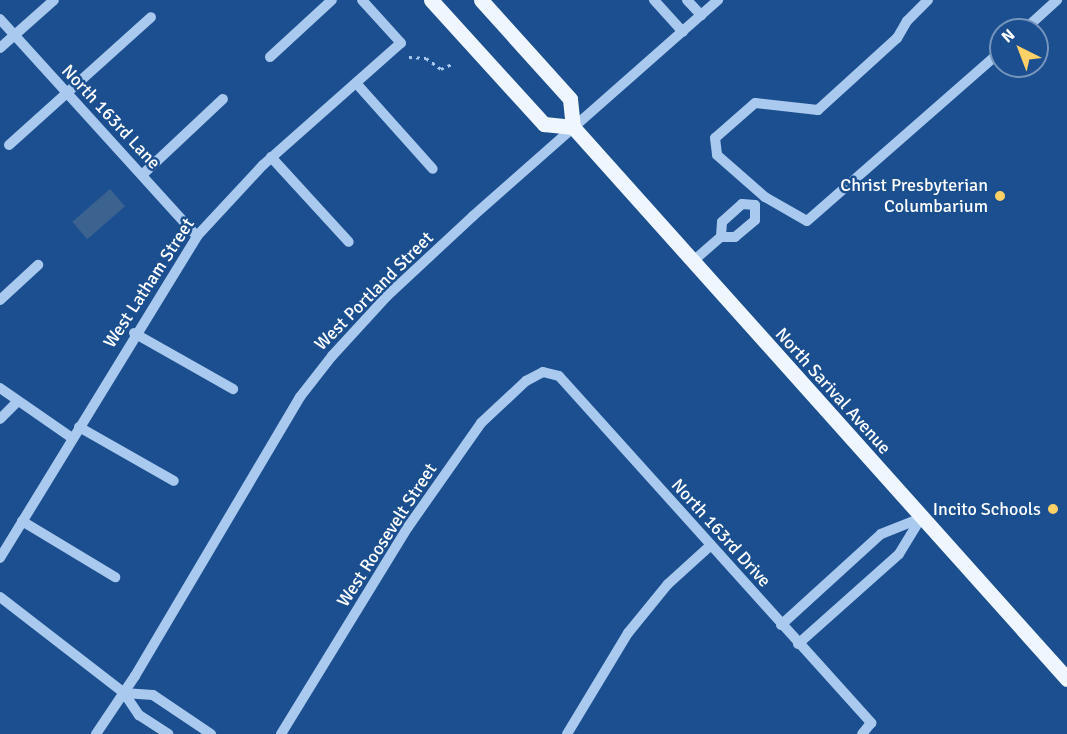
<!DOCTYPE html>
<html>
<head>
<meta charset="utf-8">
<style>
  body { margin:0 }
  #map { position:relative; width:1067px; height:734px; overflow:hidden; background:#1b4f8f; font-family:Signika,sans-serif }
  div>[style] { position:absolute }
  .water>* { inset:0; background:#3c6290; transform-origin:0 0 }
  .path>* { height:3px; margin-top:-1.5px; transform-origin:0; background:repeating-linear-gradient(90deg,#a9c9ee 0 3px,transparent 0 7.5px) }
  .minor>* { height:10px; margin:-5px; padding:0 5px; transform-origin:5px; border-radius:5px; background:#a9c9ee }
  .major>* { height:15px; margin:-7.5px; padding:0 7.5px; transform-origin:7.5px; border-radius:7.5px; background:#f0f6ff }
  .dots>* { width:16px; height:16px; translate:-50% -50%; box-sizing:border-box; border:3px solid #1b4f8f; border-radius:50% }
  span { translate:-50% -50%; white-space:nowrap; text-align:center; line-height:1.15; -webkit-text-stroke:5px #1b4f8f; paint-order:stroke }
  .street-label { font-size:18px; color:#fff }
  .poi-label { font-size:18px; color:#fff }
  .right { translate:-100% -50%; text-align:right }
  .north { position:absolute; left:989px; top:18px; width:60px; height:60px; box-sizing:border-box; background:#1b4f8f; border:2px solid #7695bc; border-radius:50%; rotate:318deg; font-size:16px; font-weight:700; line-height:24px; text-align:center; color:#fff }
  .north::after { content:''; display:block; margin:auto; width:21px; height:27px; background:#ffd166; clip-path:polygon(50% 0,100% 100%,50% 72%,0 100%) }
</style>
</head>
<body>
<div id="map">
  <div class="water">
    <i style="left:110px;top:189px;width:23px;height:50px;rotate:49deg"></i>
  </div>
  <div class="path">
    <i style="left:409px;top:57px;width:17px;rotate:3deg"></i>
    <i style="left:426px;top:58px;width:19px;rotate:36deg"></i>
    <i style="left:441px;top:69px;width:14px;rotate:-25deg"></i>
  </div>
  <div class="minor">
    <i style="left:654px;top:0;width:43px;rotate:47.8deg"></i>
    <i style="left:687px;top:0;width:21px;rotate:47deg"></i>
    <i style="left:928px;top:0;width:30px;rotate:135deg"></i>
    <i style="left:907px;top:21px;width:20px;rotate:120deg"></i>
    <i style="left:897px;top:38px;width:107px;rotate:137.7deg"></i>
    <i style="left:818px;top:110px;width:63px;rotate:-173.7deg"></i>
    <i style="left:755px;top:103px;width:53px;rotate:138.8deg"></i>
    <i style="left:715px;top:138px;width:17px;rotate:83deg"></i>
    <i style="left:717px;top:155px;width:64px;rotate:41.2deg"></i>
    <i style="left:765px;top:197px;width:48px;rotate:29.7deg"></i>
    <i style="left:807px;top:221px;width:258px;rotate:-41.2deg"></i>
    <i style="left:0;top:19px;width:293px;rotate:47.8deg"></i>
    <i style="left:1024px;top:30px;width:45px;rotate:-42.3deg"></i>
    <i style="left:0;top:48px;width:72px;rotate:-41.6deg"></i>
    <i style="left:270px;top:57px;width:84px;rotate:-42.6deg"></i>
    <i style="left:356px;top:83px;width:115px;rotate:48.2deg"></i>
    <i style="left:9px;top:145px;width:191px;rotate:-42deg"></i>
    <i style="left:271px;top:157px;width:115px;rotate:47.5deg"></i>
    <i style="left:142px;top:175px;width:111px;rotate:-43.2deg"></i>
    <i style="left:692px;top:262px;width:38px;rotate:-41deg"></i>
    <i style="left:721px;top:237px;width:14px"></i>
    <i style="left:735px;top:237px;width:26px;rotate:-40deg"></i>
    <i style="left:755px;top:220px;width:15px;rotate:-90deg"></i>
    <i style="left:755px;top:205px;width:13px;rotate:-176deg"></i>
    <i style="left:742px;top:204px;width:27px;rotate:138deg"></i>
    <i style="left:722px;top:222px;width:15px;rotate:94deg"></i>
    <i style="left:0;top:300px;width:52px;rotate:-42.6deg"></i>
    <i style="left:134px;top:333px;width:114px;rotate:29.5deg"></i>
    <i style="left:0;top:388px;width:88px;rotate:34.8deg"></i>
    <i style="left:0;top:419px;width:24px;rotate:-45deg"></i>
    <i style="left:79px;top:427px;width:109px;rotate:29.6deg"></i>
    <i style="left:22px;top:521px;width:109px;rotate:31.1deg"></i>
    <i style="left:0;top:558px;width:377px;rotate:-58.5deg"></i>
    <i style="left:197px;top:236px;width:97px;rotate:-47.1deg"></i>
    <i style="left:263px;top:165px;width:184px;rotate:-41.5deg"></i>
    <i style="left:401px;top:43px;width:58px;rotate:-132.2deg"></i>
    <i style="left:0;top:597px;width:157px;rotate:37.7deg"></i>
    <i style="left:124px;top:693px;width:27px;rotate:56deg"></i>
    <i style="left:139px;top:715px;width:35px;rotate:33deg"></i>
    <i style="left:781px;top:625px;width:135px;rotate:-42.3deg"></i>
    <i style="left:881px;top:534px;width:43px;rotate:-21.8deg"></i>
    <i style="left:798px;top:644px;width:135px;rotate:-41.7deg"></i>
    <i style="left:899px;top:554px;width:42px;rotate:-58.6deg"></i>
    <i style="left:124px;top:693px;width:29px;rotate:4deg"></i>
    <i style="left:153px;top:695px;width:70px;rotate:33.9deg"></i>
    <i style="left:96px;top:734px;width:70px;rotate:-56.1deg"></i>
    <i style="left:135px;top:676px;width:324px;rotate:-59.4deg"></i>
    <i style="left:300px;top:397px;width:52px;rotate:-52deg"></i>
    <i style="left:332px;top:356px;width:81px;rotate:-47.5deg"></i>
    <i style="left:387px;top:296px;width:117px;rotate:-42.9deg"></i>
    <i style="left:473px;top:216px;width:327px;rotate:-41.4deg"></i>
    <i style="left:281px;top:734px;width:243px;rotate:-58.5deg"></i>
    <i style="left:408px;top:527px;width:127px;rotate:-54.9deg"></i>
    <i style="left:481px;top:423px;width:62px;rotate:-43deg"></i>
    <i style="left:526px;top:381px;width:19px;rotate:-28deg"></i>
    <i style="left:543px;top:372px;width:16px;rotate:14deg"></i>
    <i style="left:559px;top:376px;width:467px;rotate:48deg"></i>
    <i style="left:871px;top:723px;width:14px;rotate:129deg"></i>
    <i style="left:567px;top:734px;width:118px;rotate:-58.9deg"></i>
    <i style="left:628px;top:633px;width:63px;rotate:-50.8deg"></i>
    <i style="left:668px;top:584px;width:58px;rotate:-42.2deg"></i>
  </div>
  <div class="major">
    <i style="left:431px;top:0;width:168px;rotate:47.7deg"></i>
    <i style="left:544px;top:124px;width:29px;rotate:6deg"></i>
    <i style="left:481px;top:0;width:133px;rotate:48deg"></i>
    <i style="left:570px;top:99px;width:28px;rotate:84deg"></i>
    <i style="left:573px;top:127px;width:741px;rotate:48.17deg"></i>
  </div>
  <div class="dots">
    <i style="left:1000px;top:196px;background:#ffd166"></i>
    <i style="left:1053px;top:509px;background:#ffd166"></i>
  </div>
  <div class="street-label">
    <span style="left:111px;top:117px;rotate:47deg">North 163rd Lane</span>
    <span style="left:149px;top:283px;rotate:-57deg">West Latham Street</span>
    <span style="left:374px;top:291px;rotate:-45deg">West Portland Street</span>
    <span style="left:833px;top:391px;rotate:48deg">North Sarival Avenue</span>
    <span style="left:721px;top:533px;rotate:48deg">North 163rd Drive</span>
    <span style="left:387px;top:535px;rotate:-57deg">West Roosevelt Street</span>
  </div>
  <div class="poi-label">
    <span class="right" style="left:988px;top:196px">Christ Presbyterian<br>Columbarium</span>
    <span class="right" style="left:1041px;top:509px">Incito Schools</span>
  </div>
  <div class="north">N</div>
</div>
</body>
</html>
